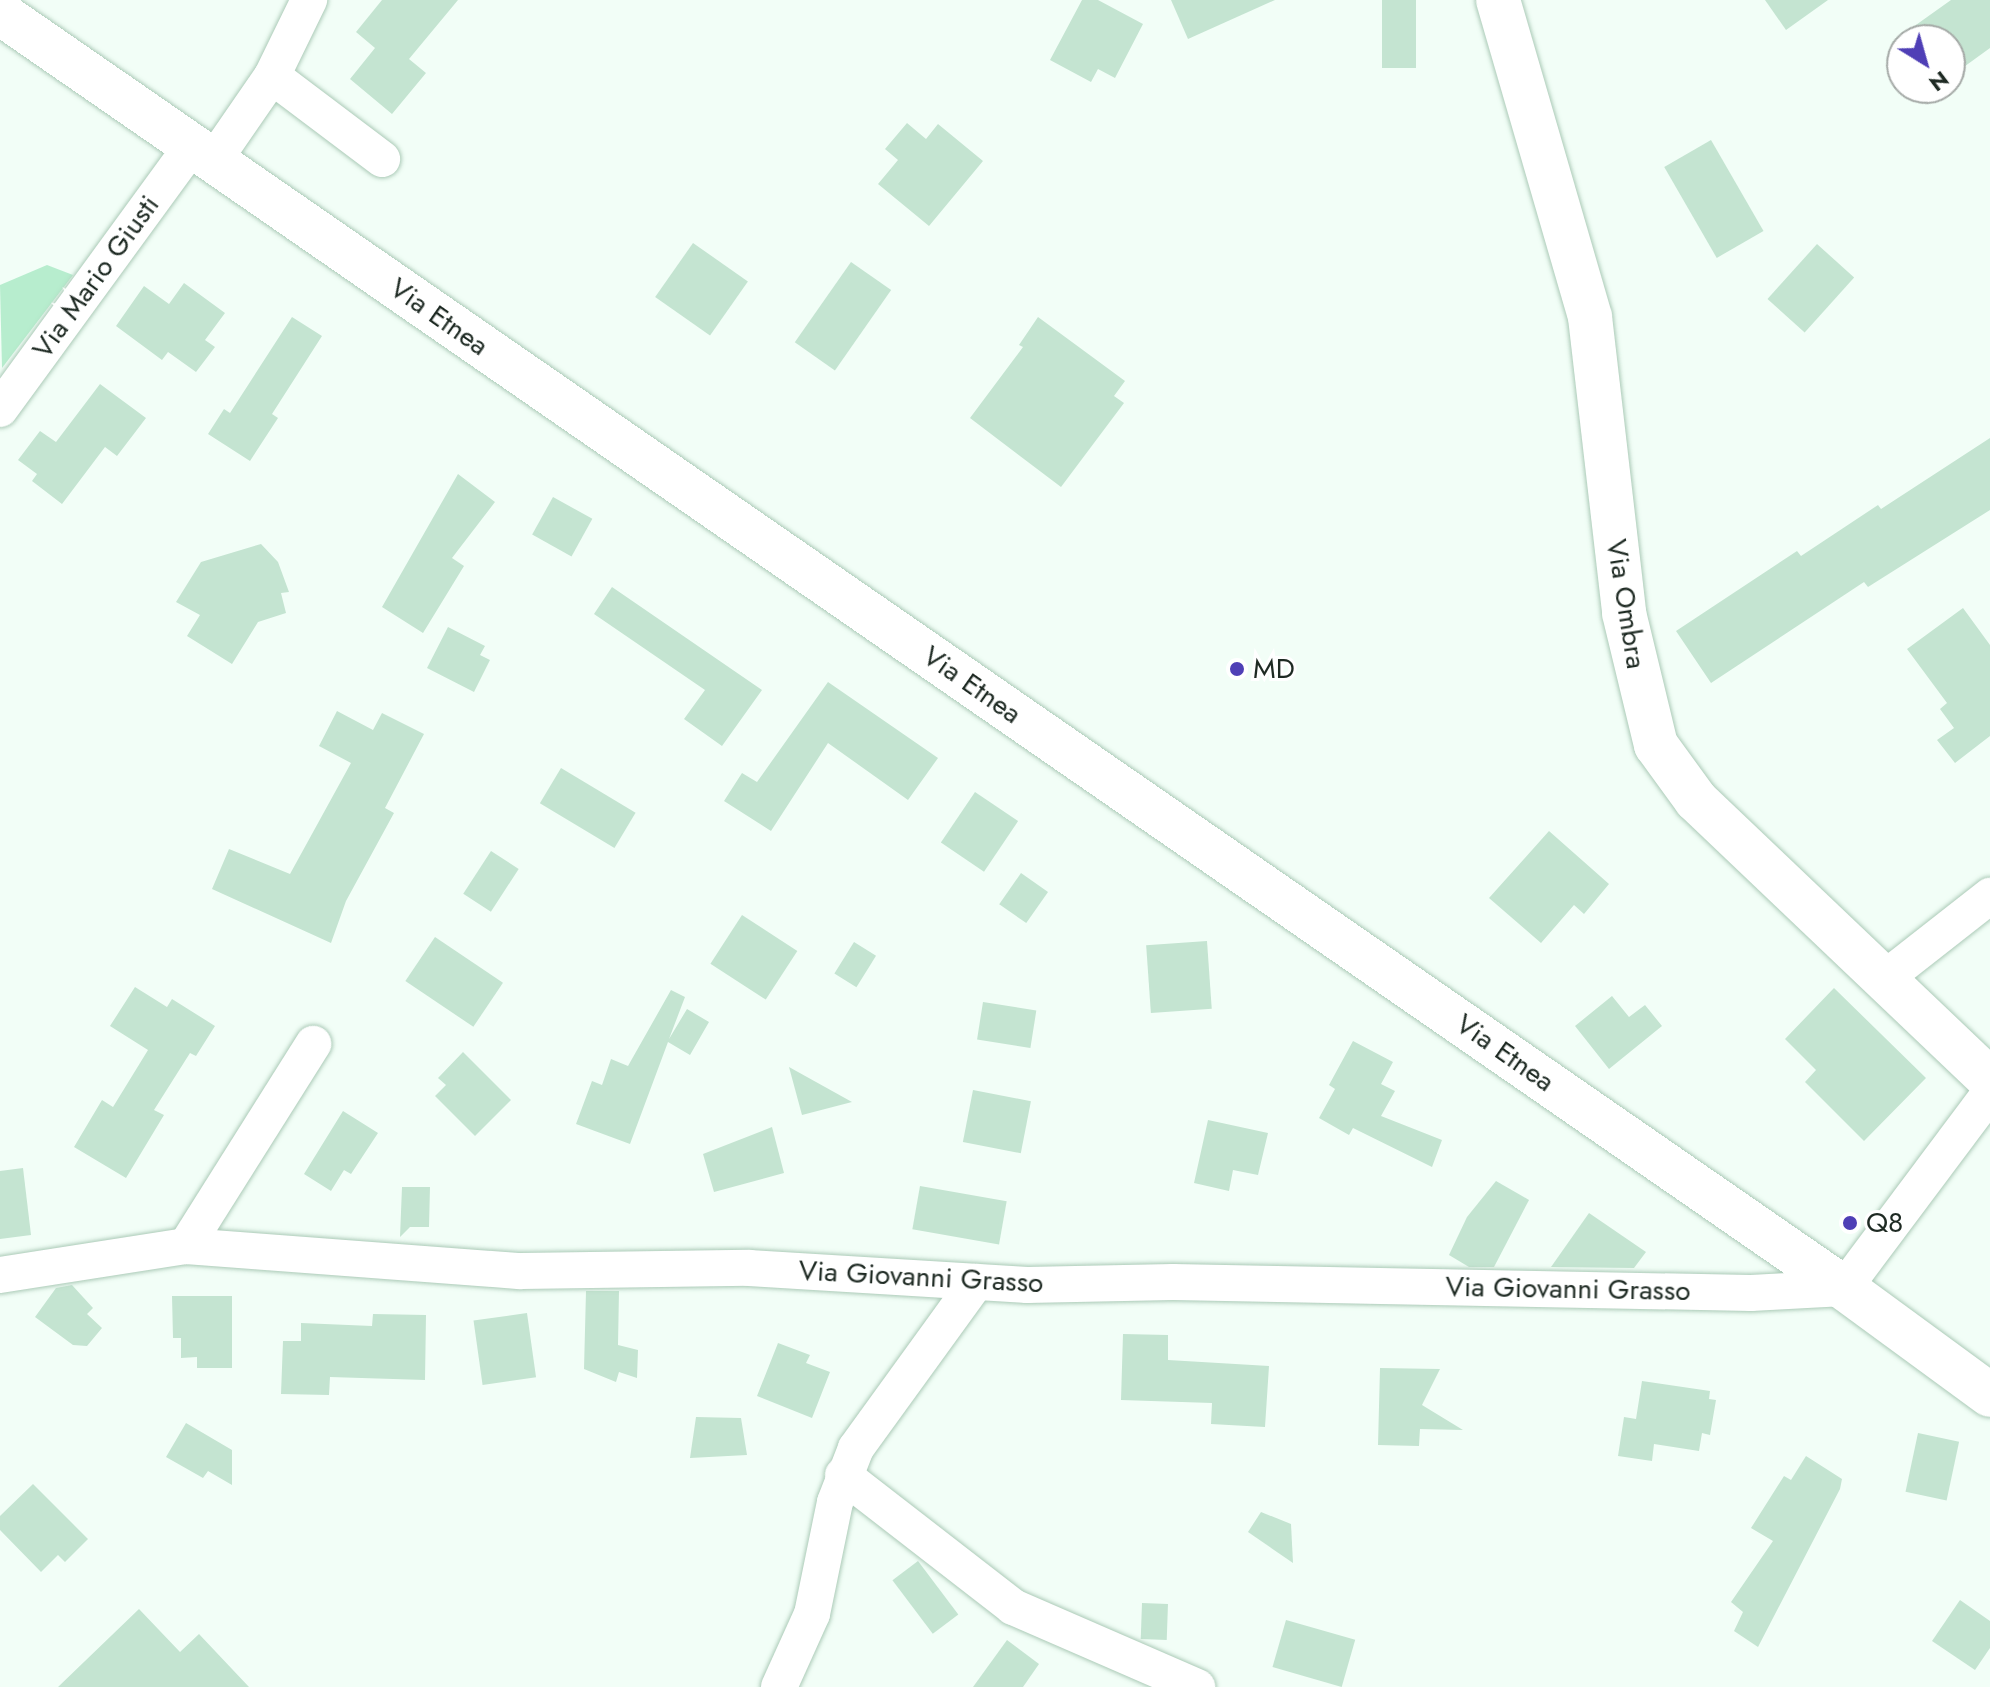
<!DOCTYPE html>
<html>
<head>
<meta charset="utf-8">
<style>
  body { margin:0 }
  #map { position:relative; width:1990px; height:1687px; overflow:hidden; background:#f2fef7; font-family:Jost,sans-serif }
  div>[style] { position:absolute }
  .green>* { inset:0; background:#b7edce }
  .building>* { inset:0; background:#c4e4d1; transform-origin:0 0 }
  .roads { filter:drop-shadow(0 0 2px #abcab7) drop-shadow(0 0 2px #abcab7) }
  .minor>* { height:36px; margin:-18px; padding:0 18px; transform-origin:18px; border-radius:18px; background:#fff }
  .major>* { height:44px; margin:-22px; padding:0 22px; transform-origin:22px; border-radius:22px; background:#fff }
  .dots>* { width:22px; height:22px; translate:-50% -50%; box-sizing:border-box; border:4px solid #fff; border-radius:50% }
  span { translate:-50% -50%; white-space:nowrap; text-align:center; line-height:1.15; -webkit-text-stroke:6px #fff; paint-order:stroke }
  .street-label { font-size:28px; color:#1e2a23 }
  .poi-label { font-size:28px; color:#1e2a23 }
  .left { translate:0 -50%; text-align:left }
  .north { position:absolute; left:1886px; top:24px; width:80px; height:80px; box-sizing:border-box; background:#fff; border:2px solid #a5aaa7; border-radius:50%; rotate:143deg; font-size:22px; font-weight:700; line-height:32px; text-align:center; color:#1e2a23 }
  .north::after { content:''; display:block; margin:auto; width:28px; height:36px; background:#4f3fb6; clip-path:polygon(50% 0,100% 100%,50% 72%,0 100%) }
</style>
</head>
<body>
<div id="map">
  <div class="green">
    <i style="clip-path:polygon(47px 265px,73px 275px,2px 368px,0 285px)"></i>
  </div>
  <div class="building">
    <i style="clip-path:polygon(382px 0,458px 0,409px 59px,426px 73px,392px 114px,350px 79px,375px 48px,356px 32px)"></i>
    <i style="clip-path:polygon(1082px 0,1098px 0,1143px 24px,1115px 78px,1098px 69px,1091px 82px,1050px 60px)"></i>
    <i style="clip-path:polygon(1171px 0,1275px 0,1188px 39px)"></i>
    <i style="left:1382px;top:0;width:34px;height:68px"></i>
    <i style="clip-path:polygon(1765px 0,1828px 0,1786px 30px)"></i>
    <i style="clip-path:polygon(1951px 0,1990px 0,1990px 48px,1950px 77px,1950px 40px,1902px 40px,1902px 56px,1892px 42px)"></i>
    <i style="clip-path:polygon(907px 123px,926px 139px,938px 124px,983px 161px,929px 226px,878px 184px,898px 160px,885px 149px)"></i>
    <i style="left:1711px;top:140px;width:105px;height:54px;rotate:60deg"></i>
    <i style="left:693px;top:243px;width:67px;height:66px;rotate:35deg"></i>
    <i style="left:1817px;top:244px;width:50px;height:74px;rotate:42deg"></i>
    <i style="left:851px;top:262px;width:49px;height:98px;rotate:35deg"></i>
    <i style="clip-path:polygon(184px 283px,225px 313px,205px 340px,215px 347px,196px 372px,168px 352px,162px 360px,116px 326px,144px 286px,169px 304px)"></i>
    <i style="clip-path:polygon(292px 317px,322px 336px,272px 414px,278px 418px,250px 461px,208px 434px,224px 409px,230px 413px)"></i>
    <i style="clip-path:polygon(1038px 317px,1125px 381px,1114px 396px,1124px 403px,1061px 487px,970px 418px,1023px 347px,1019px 345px)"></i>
    <i style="clip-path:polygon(100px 384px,146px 418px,117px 456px,105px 447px,62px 504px,32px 481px,37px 474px,18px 460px,40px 431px,56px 442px)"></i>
    <i style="clip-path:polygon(1990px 438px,1990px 510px,1868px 587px,1864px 582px,1711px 683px,1676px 631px,1797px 551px,1801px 556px,1878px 505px,1881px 509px)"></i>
    <i style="clip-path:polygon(458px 474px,495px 502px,452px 558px,464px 566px,423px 633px,382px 607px)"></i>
    <i style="left:553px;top:497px;width:45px;height:43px;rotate:29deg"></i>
    <i style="clip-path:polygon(261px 544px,278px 562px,289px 592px,281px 593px,286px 613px,258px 622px,232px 664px,187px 636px,200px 615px,176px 602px,201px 562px)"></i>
    <i style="clip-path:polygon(612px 587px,762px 690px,722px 746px,684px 719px,705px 690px,594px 614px)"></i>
    <i style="clip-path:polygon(1963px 608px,1990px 645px,1990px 736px,1955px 763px,1937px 740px,1954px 728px,1940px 709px,1947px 703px,1907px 649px)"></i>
    <i style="clip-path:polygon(448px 627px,485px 646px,480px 655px,490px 660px,474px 692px,427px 668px)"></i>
    <i style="clip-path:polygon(828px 682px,938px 758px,908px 800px,828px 743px,771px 831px,724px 801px,742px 773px,757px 782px)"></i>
    <i style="clip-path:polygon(337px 711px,373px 730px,382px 713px,424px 734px,385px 808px,394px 813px,346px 901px,331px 943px,212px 889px,229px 849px,290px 874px,351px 763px,319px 746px)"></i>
    <i style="left:561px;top:768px;width:87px;height:41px;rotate:31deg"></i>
    <i style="left:975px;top:792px;width:52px;height:61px;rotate:34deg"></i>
    <i style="clip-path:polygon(1549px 831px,1609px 884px,1584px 914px,1574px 905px,1541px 943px,1489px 898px)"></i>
    <i style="left:491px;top:851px;width:33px;height:51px;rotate:33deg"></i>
    <i style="left:1021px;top:873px;width:33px;height:38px;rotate:35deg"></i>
    <i style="left:742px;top:915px;width:66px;height:58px;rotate:33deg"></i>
    <i style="left:435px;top:937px;width:82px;height:53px;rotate:34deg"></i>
    <i style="left:1207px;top:941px;width:68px;height:61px;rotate:86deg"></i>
    <i style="left:854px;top:942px;width:26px;height:37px;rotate:32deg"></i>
    <i style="clip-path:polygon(135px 987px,167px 1007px,172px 999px,215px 1026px,196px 1056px,190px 1053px,154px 1110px,164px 1115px,126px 1178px,74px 1147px,102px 1100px,113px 1107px,148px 1050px,110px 1026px)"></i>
    <i style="clip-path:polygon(1834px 988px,1926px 1078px,1864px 1141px,1805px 1082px,1816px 1070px,1785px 1039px)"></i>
    <i style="clip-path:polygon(671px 990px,685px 997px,669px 1039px,687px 1009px,709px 1022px,690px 1055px,668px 1042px,630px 1144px,576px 1124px,592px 1081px,602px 1085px,611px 1059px,628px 1066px)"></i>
    <i style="clip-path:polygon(1612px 996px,1629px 1017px,1645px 1005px,1662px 1026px,1609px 1069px,1575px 1026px)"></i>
    <i style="left:983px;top:1002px;width:54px;height:38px;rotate:9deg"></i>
    <i style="clip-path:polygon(1353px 1041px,1393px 1062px,1381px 1084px,1395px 1091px,1381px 1116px,1442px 1140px,1432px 1167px,1353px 1128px,1349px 1135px,1319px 1118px,1335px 1089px,1329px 1085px)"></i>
    <i style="clip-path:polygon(463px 1052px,511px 1100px,475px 1136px,435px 1096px,446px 1085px,438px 1078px)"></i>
    <i style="clip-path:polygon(789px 1067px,852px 1102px,802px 1115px)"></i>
    <i style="left:973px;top:1090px;width:59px;height:53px;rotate:11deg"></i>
    <i style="clip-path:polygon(343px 1111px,378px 1133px,351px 1174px,344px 1170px,331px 1191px,304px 1174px)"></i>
    <i style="clip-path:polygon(1208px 1120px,1268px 1133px,1258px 1175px,1233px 1170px,1229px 1191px,1194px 1183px)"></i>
    <i style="clip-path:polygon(772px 1127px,784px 1173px,714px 1192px,703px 1154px)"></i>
    <i style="clip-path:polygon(23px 1168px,31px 1235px,0 1239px,0 1171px)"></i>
    <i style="clip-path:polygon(1496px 1181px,1529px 1200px,1494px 1267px,1469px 1267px,1449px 1255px,1467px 1217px)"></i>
    <i style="left:920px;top:1186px;width:88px;height:44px;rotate:10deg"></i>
    <i style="clip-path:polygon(402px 1187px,430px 1187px,429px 1227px,410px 1227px,400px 1237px)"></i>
    <i style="clip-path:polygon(1589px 1213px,1646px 1252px,1634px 1268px,1551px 1267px)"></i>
    <i style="clip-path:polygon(72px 1285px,93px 1308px,87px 1314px,102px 1328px,87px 1346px,73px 1345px,35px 1317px,56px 1288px)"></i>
    <i style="clip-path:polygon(586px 1291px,619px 1291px,618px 1345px,638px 1350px,637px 1378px,619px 1372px,616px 1382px,584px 1369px)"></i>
    <i style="clip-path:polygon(172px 1296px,232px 1296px,232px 1368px,197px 1368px,197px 1357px,181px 1358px,181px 1338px,173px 1338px)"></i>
    <i style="left:527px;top:1313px;width:65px;height:54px;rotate:82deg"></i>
    <i style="clip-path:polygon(373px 1314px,426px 1315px,425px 1380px,330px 1377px,329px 1395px,281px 1394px,283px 1341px,301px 1341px,301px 1323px,372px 1326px)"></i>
    <i style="clip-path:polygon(1123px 1334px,1168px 1335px,1168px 1360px,1269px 1366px,1265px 1427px,1211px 1424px,1212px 1403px,1121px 1400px)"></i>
    <i style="clip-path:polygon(778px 1343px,810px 1355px,806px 1363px,830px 1372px,812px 1418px,757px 1396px)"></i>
    <i style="clip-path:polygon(1380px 1368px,1440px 1369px,1422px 1405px,1463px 1430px,1420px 1429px,1419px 1446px,1378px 1445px)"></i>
    <i style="clip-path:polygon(1642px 1381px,1710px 1391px,1709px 1399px,1716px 1400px,1710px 1435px,1702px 1433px,1699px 1451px,1654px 1444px,1652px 1461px,1618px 1456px,1624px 1417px,1636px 1419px)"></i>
    <i style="clip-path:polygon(696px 1417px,741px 1418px,747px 1455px,690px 1458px)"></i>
    <i style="clip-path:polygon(186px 1423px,232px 1450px,232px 1485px,208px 1471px,203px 1478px,166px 1457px)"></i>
    <i style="left:1918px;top:1433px;width:42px;height:60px;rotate:12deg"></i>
    <i style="clip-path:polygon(1806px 1456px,1842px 1479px,1840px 1489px,1758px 1647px,1734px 1631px,1743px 1612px,1731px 1602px,1773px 1541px,1751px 1528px,1784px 1476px,1791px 1480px)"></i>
    <i style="clip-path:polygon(33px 1484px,88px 1539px,65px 1562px,58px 1555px,41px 1572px,0 1530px,0 1516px)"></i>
    <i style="clip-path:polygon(1261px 1512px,1291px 1524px,1293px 1563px,1248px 1532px)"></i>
    <i style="left:918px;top:1561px;width:67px;height:32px;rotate:53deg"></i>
    <i style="clip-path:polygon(1960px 1600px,1990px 1621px,1990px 1648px,1975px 1670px,1932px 1641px)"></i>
    <i style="left:1142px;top:1603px;width:26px;height:36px;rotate:2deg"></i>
    <i style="clip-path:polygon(139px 1609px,180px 1652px,199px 1634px,249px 1687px,58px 1687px)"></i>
    <i style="left:1286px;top:1620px;width:72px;height:49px;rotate:16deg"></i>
    <i style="clip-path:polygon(1007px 1640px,1039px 1664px,1023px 1687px,973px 1687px)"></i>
  </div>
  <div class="roads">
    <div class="minor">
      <i style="left:272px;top:76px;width:138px;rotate:37deg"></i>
      <i style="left:214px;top:160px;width:102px;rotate:-55.4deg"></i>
      <i style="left:272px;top:76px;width:85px;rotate:-64deg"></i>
      <i style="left:0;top:409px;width:326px;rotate:-53.9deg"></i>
      <i style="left:1884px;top:979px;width:135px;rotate:-38.1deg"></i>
      <i style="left:186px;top:1246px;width:239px;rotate:-57.8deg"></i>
      <i style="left:0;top:1275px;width:188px;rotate:-8.9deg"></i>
      <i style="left:186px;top:1246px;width:336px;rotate:4.3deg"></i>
      <i style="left:521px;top:1271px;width:228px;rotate:-0.8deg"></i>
      <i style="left:749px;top:1268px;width:279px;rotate:3.5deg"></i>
      <i style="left:1027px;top:1285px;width:146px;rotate:-1.2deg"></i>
      <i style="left:1173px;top:1282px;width:578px;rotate:1.09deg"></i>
      <i style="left:1751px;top:1293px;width:93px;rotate:-3.1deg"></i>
      <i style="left:1844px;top:1288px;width:244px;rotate:-53.2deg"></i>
      <i style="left:843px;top:1475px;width:215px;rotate:37.8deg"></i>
      <i style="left:1013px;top:1607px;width:201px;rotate:23.5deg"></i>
      <i style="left:779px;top:1687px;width:80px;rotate:-65.7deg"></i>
      <i style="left:812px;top:1614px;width:114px;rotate:-78.4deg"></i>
      <i style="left:835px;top:1502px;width:58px;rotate:-68.7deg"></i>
      <i style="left:856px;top:1448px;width:205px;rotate:-54.1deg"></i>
    </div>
    <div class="major">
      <i style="left:1498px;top:0;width:330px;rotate:73.8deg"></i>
      <i style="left:1590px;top:317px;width:298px;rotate:83.4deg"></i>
      <i style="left:1624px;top:613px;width:136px;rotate:76.4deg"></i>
      <i style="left:1656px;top:745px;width:68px;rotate:54deg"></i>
      <i style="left:1696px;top:800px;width:406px;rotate:43.6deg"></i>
      <i style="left:0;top:13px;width:2242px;rotate:34.66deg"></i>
      <i style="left:1844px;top:1288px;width:181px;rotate:36.2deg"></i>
    </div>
  </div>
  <div class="dots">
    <i style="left:1237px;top:669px;background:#4f3fb6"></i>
    <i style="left:1850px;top:1223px;background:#4f3fb6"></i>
  </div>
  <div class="street-label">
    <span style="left:96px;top:277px;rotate:-54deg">Via Mario Giusti</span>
    <span style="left:439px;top:317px;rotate:35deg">Via Etnea</span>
    <span style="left:1626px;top:604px;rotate:81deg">Via Ombra</span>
    <span style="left:972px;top:685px;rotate:35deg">Via Etnea</span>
    <span style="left:1505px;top:1053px;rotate:35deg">Via Etnea</span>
    <span style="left:921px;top:1277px;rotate:3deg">Via Giovanni Grasso</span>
    <span style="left:1568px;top:1289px;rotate:1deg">Via Giovanni Grasso</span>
  </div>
  <div class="poi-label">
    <span class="left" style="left:1253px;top:669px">MD</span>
    <span class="left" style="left:1866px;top:1223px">Q8</span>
  </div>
  <div class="north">N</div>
</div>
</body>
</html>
